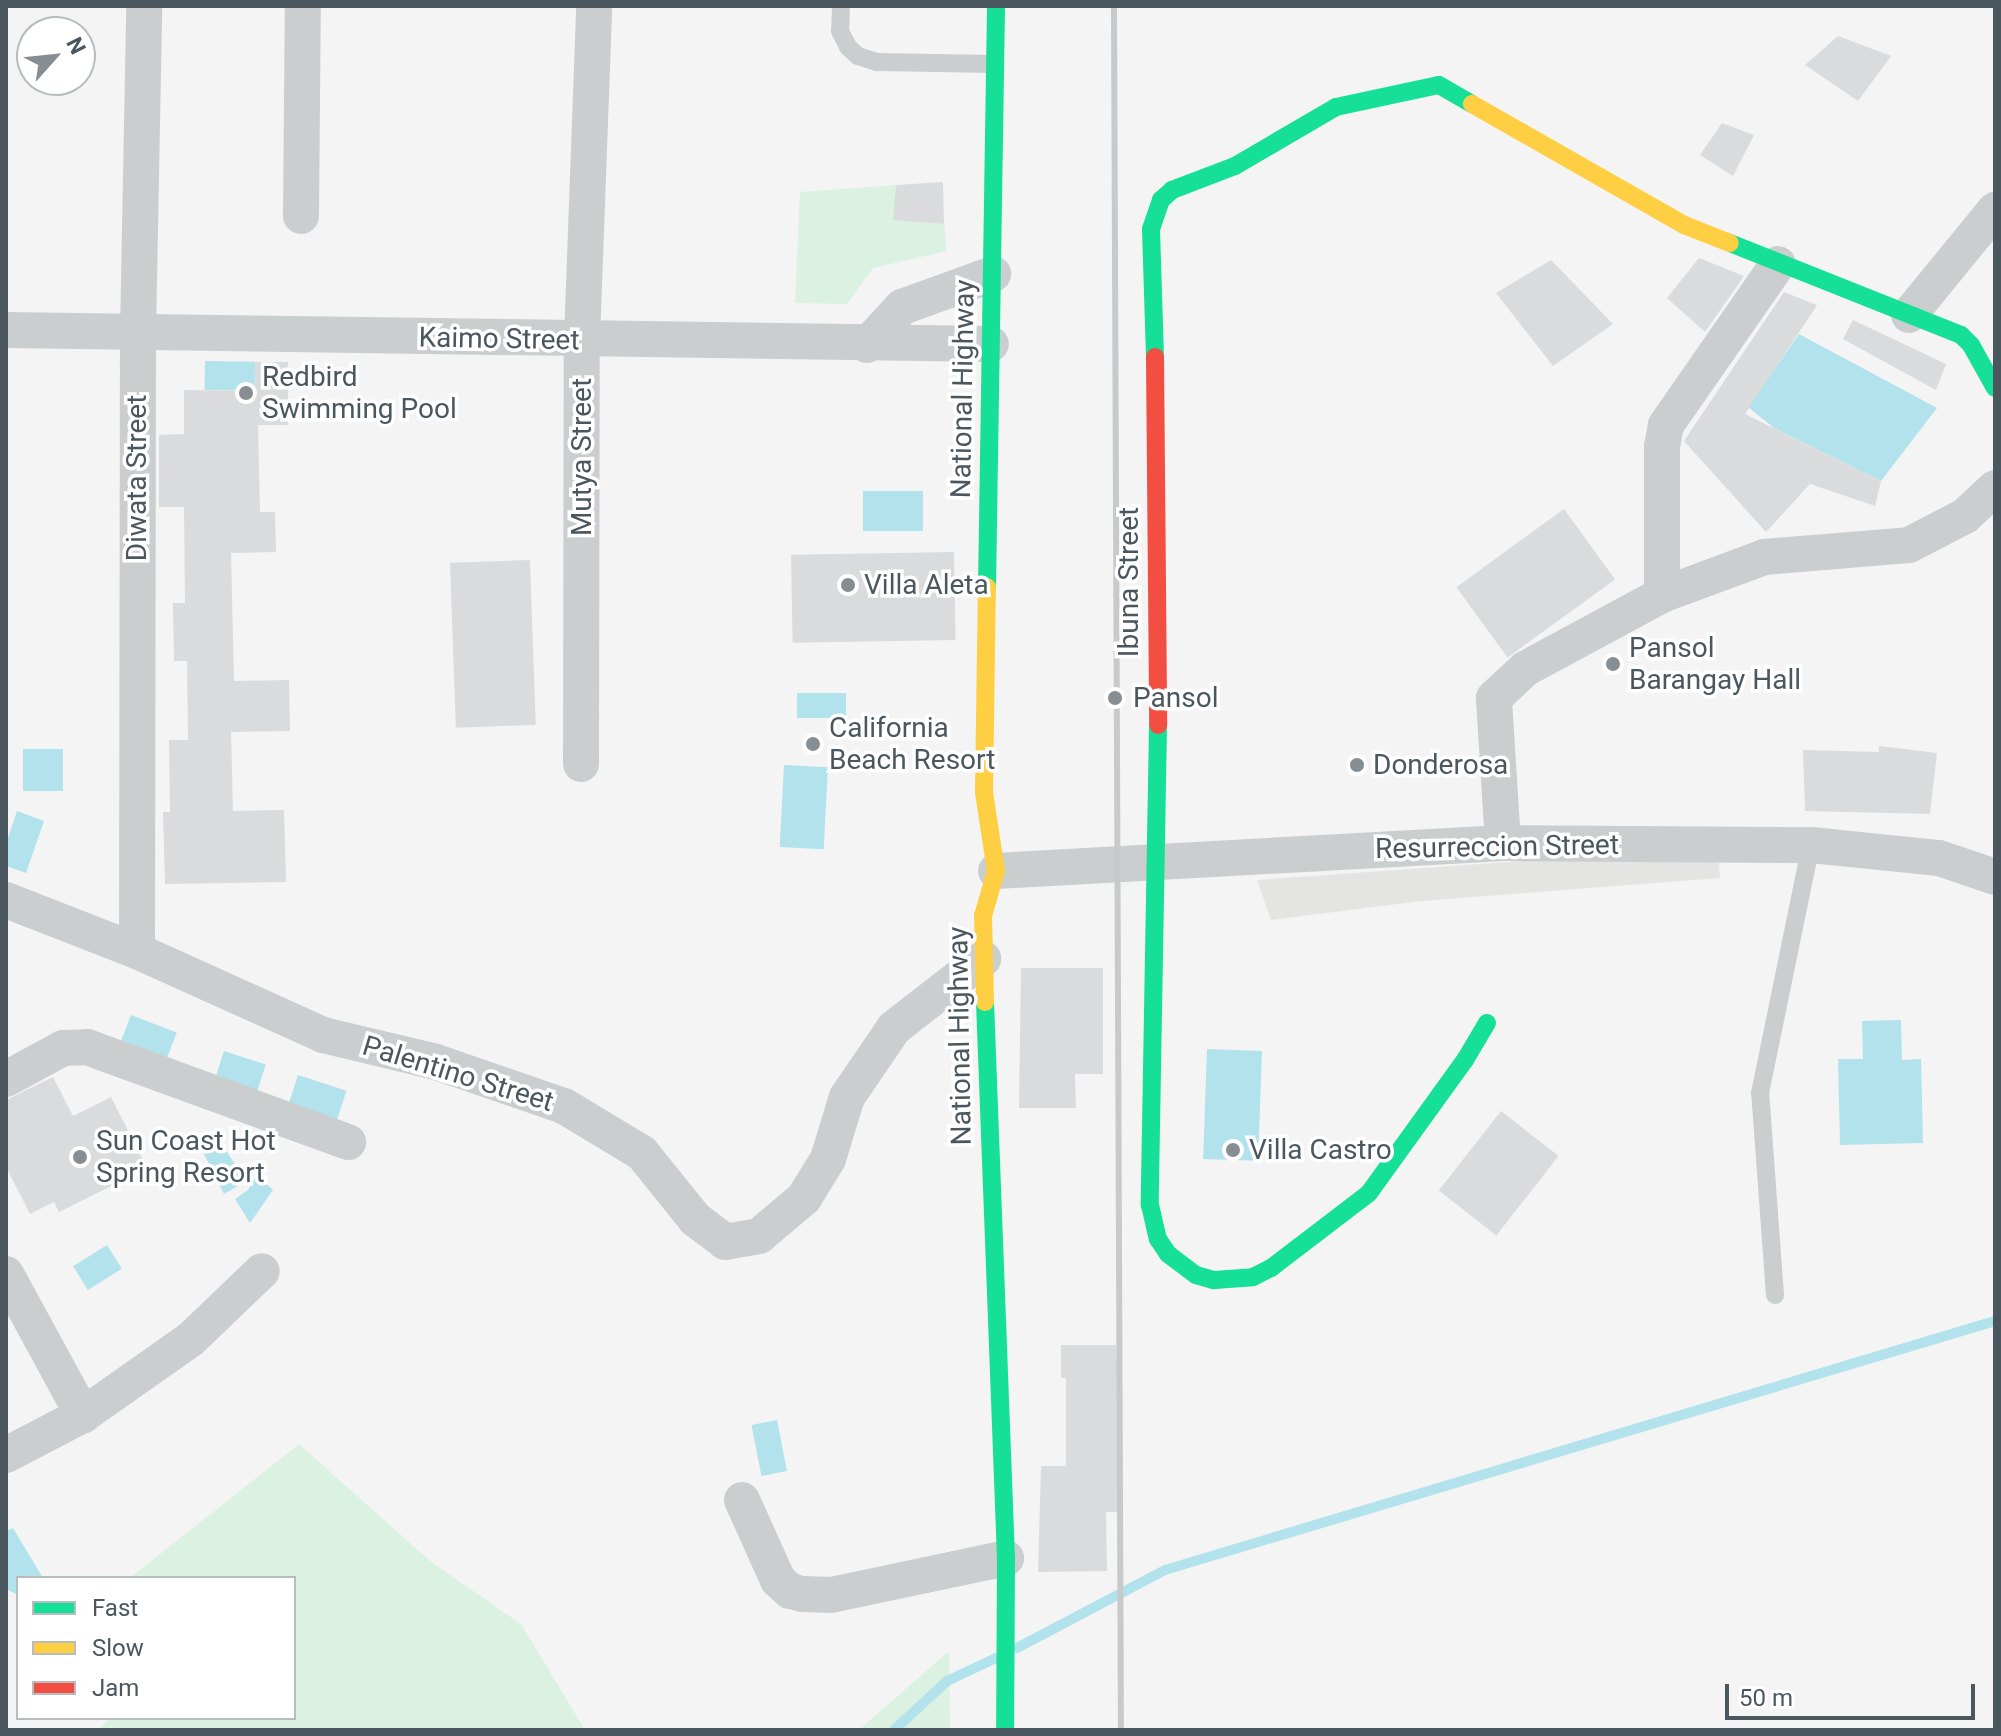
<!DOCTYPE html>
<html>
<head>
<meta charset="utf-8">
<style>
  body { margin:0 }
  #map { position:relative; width:2001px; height:1736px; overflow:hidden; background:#f4f4f4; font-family:Roboto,sans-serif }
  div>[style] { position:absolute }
  .commercial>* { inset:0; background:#e4e4e2 }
  .green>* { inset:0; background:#dbf1e2 }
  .water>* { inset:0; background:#b2e2ec; transform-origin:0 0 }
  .stream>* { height:10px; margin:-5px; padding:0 5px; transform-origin:5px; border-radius:5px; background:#b2e2ec }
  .building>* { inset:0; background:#dadbdc; transform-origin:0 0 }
  .lane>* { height:18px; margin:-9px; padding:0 9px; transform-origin:9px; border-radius:9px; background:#cbcecf }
  .street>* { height:36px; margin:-18px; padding:0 18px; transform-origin:18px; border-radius:18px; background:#cbcecf }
  .fast>* { height:18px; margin:-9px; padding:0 9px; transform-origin:9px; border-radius:9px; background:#16e098 }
  .slow>* { height:18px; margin:-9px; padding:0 9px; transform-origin:9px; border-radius:9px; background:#ffcf43 }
  .jam>* { height:18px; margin:-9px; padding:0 9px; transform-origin:9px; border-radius:9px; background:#f24e42 }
  .rail>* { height:6px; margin:-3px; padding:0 3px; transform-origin:3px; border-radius:3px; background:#c7c9ca }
  .dots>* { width:22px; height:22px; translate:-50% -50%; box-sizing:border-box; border:4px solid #fff; border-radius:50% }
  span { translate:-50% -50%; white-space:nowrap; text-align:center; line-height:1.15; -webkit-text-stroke:7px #fff; paint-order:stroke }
  .street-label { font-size:28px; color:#4b575f }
  .poi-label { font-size:28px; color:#4b575f }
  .left { translate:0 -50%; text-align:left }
  .frame { position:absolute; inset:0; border:8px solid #4b575f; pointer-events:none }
  .legend { position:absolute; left:16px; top:1576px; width:280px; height:144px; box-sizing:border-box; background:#fff; border:2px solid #b7bcbf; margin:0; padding:10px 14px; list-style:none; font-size:24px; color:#4b575f }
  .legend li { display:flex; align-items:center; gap:16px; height:40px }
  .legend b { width:40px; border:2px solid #b7bcbf }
  .north { position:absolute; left:16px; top:16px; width:80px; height:80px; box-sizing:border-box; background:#fff; border:2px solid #b7bcbf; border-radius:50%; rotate:63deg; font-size:22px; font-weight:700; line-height:32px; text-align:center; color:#4b575f }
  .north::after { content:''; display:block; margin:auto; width:28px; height:36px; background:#868e93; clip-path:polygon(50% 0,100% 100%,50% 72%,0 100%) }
  .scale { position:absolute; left:1725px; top:1684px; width:250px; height:36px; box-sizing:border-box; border:4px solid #4b575f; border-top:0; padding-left:10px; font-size:24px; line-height:28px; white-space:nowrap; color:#4b575f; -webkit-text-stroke:6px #fff; paint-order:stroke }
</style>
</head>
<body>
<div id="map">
  <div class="commercial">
    <i style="clip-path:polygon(1718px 847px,1720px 878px,1421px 901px,1271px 920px,1257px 880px)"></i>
  </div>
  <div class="green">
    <i style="clip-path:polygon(896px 185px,894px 220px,944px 224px,947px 251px,873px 268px,847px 304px,795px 303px,800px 192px)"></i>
    <i style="clip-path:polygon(299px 1444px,430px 1561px,521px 1624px,585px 1730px,98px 1730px,110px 1718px,294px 1718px,294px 1578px,130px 1578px)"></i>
    <i style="clip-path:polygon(949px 1651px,950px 1730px,859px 1730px)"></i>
  </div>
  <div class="water">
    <i style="clip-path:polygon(1799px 334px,1937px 408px,1881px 481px,1774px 428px,1748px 407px)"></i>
    <i style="left:205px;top:361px;width:50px;height:29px;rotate:1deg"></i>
    <i style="left:923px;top:491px;width:40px;height:60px;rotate:90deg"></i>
    <i style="left:797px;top:693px;width:49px;height:25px"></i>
    <i style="left:23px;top:749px;width:40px;height:42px"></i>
    <i style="left:784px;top:765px;width:44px;height:82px;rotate:3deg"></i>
    <i style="clip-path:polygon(17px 811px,44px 821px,26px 873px,6px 866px,6px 844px)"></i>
    <i style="left:131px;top:1015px;width:49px;height:27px;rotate:21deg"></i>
    <i style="clip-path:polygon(1901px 1020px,1902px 1060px,1921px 1059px,1923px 1143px,1840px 1145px,1838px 1059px,1863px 1059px,1862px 1021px)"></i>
    <i style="left:1207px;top:1049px;width:55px;height:110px;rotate:2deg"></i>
    <i style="left:224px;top:1051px;width:44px;height:28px;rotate:18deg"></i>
    <i style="left:298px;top:1075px;width:51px;height:31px;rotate:18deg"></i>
    <i style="clip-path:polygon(219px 1140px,246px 1181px,224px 1194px,202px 1150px)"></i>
    <i style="clip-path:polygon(257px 1175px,273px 1190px,250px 1223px,235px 1199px,248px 1190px)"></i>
    <i style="left:107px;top:1245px;width:28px;height:40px;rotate:58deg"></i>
    <i style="left:777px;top:1420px;width:52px;height:26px;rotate:79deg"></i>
    <i style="clip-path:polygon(13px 1528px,43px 1578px,18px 1578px,18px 1595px,6px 1589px,6px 1531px)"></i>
  </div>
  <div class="stream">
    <i style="left:1017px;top:1648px;width:167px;rotate:-27.8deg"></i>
    <i style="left:1165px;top:1570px;width:867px;rotate:-16.7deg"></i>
    <i style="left:894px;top:1730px;width:72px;rotate:-42.8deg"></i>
    <i style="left:947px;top:1681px;width:54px;rotate:-25.1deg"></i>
  </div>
  <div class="building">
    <i style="clip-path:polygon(1838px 36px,1891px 56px,1858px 101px,1805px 65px)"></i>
    <i style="clip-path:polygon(1722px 123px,1754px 135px,1733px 176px,1700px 155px)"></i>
    <i style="clip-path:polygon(943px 182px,944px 224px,893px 220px,896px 185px)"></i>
    <i style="clip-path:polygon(1699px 258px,1744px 276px,1705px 332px,1667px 298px)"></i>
    <i style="clip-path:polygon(1551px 260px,1613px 324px,1553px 366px,1496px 293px)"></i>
    <i style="clip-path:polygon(1784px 292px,1817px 305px,1745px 414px,1881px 481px,1875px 506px,1810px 484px,1766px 532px,1684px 441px)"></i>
    <i style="clip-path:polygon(1853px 320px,1946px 364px,1936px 390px,1843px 339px)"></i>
    <i style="clip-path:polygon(255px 362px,288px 362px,288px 425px,258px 425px,260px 512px,275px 512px,276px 552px,231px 553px,234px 681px,289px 680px,290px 731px,231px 732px,233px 811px,284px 810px,286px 882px,165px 884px,163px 812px,170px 812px,169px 740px,188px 740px,187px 661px,174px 661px,173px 603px,185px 603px,184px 507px,159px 507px,159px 435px,184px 434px,184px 390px,255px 391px)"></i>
    <i style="left:1564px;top:509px;width:87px;height:133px;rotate:54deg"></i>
    <i style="left:954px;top:552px;width:88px;height:163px;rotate:89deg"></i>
    <i style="left:530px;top:560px;width:165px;height:80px;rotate:88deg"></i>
    <i style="clip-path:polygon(1879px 746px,1937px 753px,1930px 814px,1805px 811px,1803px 750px,1879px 752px)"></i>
    <i style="clip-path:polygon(1021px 968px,1103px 968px,1103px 1074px,1075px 1074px,1076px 1108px,1019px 1108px)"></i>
    <i style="clip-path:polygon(53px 1077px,73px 1116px,111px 1097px,147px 1168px,59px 1212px,54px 1202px,30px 1214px,6px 1167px,6px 1100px)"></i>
    <i style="left:1501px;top:1111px;width:73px;height:101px;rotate:38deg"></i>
    <i style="clip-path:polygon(1061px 1345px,1116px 1345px,1121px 1427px,1117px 1427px,1118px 1512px,1106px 1512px,1107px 1571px,1038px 1572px,1041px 1466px,1066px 1466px,1066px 1378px,1061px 1378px)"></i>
  </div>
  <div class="lane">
    <i style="left:841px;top:6px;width:25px;rotate:92deg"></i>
    <i style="left:840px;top:31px;width:18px;rotate:63deg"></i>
    <i style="left:848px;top:47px;width:13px;rotate:42deg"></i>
    <i style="left:858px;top:56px;width:20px;rotate:18deg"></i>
    <i style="left:877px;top:62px;width:118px;rotate:1deg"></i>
    <i style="left:1775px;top:1295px;width:203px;rotate:-94.2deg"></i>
    <i style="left:1760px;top:1093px;width:253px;rotate:-78.4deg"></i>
  </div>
  <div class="street">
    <i style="left:301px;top:216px;width:210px;rotate:-89.5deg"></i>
    <i style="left:1909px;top:315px;width:136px;rotate:-50.7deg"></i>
    <i style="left:6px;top:330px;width:985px;rotate:0.81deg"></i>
    <i style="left:867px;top:345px;width:52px;rotate:-47.4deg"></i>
    <i style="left:902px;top:307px;width:97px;rotate:-19.9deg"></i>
    <i style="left:1662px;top:595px;width:109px;rotate:-20.4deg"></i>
    <i style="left:1764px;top:557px;width:145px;rotate:-4.7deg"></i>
    <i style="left:1909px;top:545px;width:63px;rotate:-27.4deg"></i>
    <i style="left:1965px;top:516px;width:41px;rotate:-43deg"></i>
    <i style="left:581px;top:764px;width:424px;rotate:-89.9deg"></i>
    <i style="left:582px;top:340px;width:334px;rotate:-87.9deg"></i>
    <i style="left:1503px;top:843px;width:145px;rotate:-93.6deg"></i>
    <i style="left:1494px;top:698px;width:42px;rotate:-43.1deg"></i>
    <i style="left:1525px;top:669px;width:156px;rotate:-28.4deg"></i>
    <i style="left:1662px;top:595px;width:148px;rotate:-90deg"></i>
    <i style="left:1662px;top:447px;width:22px;rotate:-80deg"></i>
    <i style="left:1666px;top:425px;width:196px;rotate:-55.2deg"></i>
    <i style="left:996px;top:871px;width:508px;rotate:-3.16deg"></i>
    <i style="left:1503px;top:843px;width:308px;rotate:0.4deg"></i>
    <i style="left:1811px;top:845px;width:129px;rotate:5.8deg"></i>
    <i style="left:1939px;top:858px;width:59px;rotate:18.7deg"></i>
    <i style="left:6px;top:900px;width:141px;rotate:21.3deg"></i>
    <i style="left:137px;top:951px;width:204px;rotate:24.3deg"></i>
    <i style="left:323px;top:1035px;width:116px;rotate:13.4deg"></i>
    <i style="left:436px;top:1062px;width:135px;rotate:19deg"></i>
    <i style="left:564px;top:1106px;width:91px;rotate:31.1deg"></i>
    <i style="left:642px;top:1153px;width:85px;rotate:51.2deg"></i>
    <i style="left:695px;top:1219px;width:38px;rotate:37deg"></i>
    <i style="left:725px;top:1242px;width:35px;rotate:-10deg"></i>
    <i style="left:759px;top:1236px;width:59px;rotate:-40.2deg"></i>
    <i style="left:804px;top:1198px;width:46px;rotate:-58.4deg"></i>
    <i style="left:828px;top:1159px;width:65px;rotate:-73deg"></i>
    <i style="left:847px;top:1097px;width:83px;rotate:-55.7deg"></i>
    <i style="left:894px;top:1028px;width:113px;rotate:-37.8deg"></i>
    <i style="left:137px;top:951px;width:618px;rotate:-89.91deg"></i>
    <i style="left:138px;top:333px;width:327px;rotate:-88.9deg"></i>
    <i style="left:6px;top:1079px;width:65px;rotate:-28.5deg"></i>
    <i style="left:63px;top:1048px;width:24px;rotate:-2deg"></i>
    <i style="left:87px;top:1047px;width:278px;rotate:20deg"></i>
    <i style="left:6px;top:1274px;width:161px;rotate:61.4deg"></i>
    <i style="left:6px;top:1455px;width:87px;rotate:-27.5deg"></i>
    <i style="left:83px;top:1415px;width:132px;rotate:-35.1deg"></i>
    <i style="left:191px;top:1339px;width:98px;rotate:-43.8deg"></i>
    <i style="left:742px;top:1500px;width:88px;rotate:65.8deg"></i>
    <i style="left:778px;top:1580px;width:16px;rotate:43deg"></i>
    <i style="left:790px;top:1591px;width:13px;rotate:13deg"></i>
    <i style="left:803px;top:1594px;width:28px;rotate:2deg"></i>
    <i style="left:831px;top:1595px;width:179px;rotate:-11.9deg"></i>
  </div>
  <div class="fast">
    <i style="left:1730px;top:243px;width:249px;rotate:21.7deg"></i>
    <i style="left:1961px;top:335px;width:14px;rotate:45deg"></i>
    <i style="left:1971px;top:345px;width:49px;rotate:60.8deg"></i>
    <i style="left:1155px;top:357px;width:128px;rotate:-91.8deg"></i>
    <i style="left:1151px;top:229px;width:31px;rotate:-71deg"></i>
    <i style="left:1161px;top:200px;width:15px;rotate:-42deg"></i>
    <i style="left:1172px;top:190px;width:67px;rotate:-20.9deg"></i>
    <i style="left:1235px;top:166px;width:117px;rotate:-30.3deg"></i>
    <i style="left:1336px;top:107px;width:105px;rotate:-12.1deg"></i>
    <i style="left:1439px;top:85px;width:38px;rotate:30deg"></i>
    <i style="left:987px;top:587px;width:581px;rotate:-89.11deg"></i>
    <i style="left:1158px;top:725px;width:480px;rotate:91deg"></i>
    <i style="left:1150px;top:1205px;width:35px;rotate:77deg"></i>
    <i style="left:1158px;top:1239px;width:18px;rotate:56deg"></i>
    <i style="left:1168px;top:1254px;width:35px;rotate:37deg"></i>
    <i style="left:1196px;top:1275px;width:19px;rotate:16deg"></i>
    <i style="left:1214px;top:1280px;width:39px;rotate:-4deg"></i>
    <i style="left:1253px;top:1277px;width:20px;rotate:-27deg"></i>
    <i style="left:1271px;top:1268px;width:123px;rotate:-37.4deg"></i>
    <i style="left:1369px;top:1193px;width:164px;rotate:-54.2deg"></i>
    <i style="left:1465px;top:1060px;width:43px;rotate:-59.3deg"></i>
    <i style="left:985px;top:1002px;width:556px;rotate:87.84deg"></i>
    <i style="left:1006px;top:1558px;width:172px;rotate:90.3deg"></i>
  </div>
  <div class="slow">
    <i style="left:1472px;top:104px;width:244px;rotate:29.7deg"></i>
    <i style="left:1684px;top:225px;width:49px;rotate:21.4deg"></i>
    <i style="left:985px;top:1002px;width:86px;rotate:-91.3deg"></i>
    <i style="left:983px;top:916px;width:47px;rotate:-73.9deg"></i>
    <i style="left:996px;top:871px;width:79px;rotate:-98.7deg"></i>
    <i style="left:984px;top:793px;width:206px;rotate:-89.2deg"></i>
  </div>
  <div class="jam">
    <i style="left:1155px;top:357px;width:368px;rotate:89.5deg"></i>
  </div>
  <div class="rail">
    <i style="left:1114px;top:6px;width:1724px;rotate:89.77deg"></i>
  </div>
  <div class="dots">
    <i style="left:246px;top:393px;background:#868e93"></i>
    <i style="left:848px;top:585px;background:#868e93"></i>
    <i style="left:1613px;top:664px;background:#868e93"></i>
    <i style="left:1115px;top:698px;background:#868e93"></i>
    <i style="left:813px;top:744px;background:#868e93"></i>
    <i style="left:1357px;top:765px;background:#868e93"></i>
    <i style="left:1233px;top:1150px;background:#868e93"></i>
    <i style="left:80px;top:1157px;background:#868e93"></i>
  </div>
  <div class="street-label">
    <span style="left:499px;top:339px;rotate:1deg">Kaimo Street</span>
    <span style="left:963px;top:389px;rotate:-89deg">National Highway</span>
    <span style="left:582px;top:457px;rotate:-90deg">Mutya Street</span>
    <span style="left:137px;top:478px;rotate:-90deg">Diwata Street</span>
    <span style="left:1129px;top:582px;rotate:-90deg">Ibuna Street</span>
    <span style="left:1497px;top:847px;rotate:-1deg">Resurreccion Street</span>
    <span style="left:960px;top:1036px;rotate:-91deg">National Highway</span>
    <span style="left:458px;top:1074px;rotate:17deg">Palentino Street</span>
  </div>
  <div class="poi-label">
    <span class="left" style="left:262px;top:393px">Redbird<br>Swimming Pool</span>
    <span class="left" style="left:864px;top:585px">Villa Aleta</span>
    <span class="left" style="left:1629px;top:664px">Pansol<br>Barangay Hall</span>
    <span class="left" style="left:1133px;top:698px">Pansol</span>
    <span class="left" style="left:829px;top:744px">California<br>Beach Resort</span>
    <span class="left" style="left:1373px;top:765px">Donderosa</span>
    <span class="left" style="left:96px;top:1157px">Sun Coast Hot<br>Spring Resort</span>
    <span class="left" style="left:1249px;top:1150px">Villa Castro</span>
  </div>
  <div class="frame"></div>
  <ul class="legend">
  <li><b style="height:10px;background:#16e098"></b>Fast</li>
  <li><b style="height:10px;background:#ffcf43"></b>Slow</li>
  <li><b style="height:10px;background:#f24e42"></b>Jam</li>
  </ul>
  <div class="north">N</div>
  <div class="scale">50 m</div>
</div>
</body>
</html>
